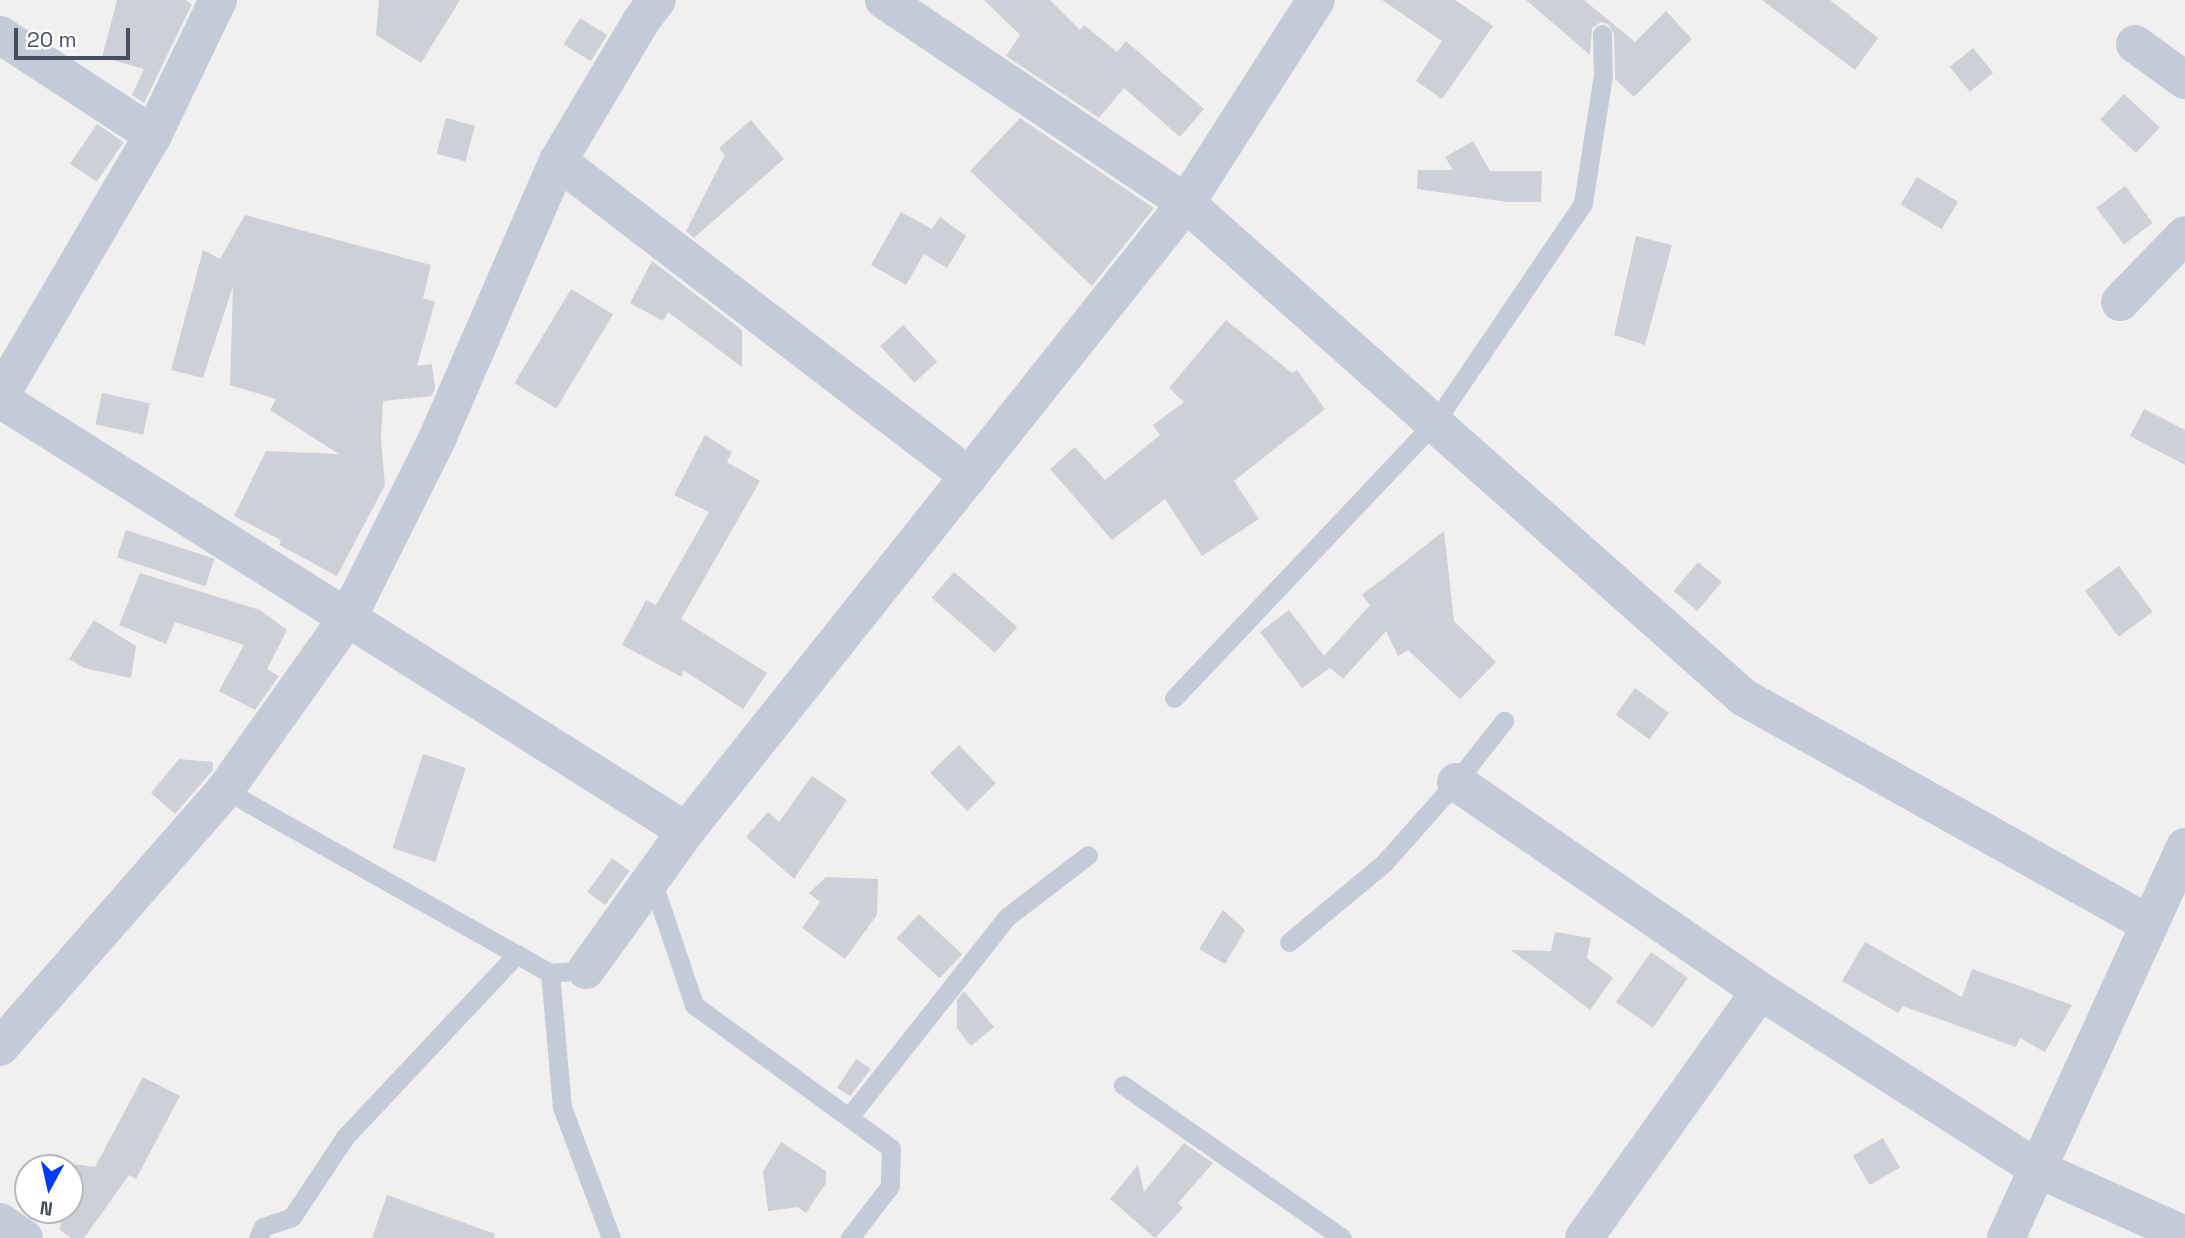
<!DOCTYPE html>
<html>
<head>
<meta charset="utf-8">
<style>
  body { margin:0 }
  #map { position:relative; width:2185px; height:1238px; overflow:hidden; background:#f2f0ef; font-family:"Space Grotesk",sans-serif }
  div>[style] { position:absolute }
  .building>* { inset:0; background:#ced0d8; transform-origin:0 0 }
  .service>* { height:19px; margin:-9.5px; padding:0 9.5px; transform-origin:9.5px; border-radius:9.5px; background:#c4cbd8 }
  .minor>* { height:38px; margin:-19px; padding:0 19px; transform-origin:19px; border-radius:19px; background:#c4cbd8 }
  span { translate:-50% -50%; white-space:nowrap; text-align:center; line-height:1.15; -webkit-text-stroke:6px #fff; paint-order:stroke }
  .north { position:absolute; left:14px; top:1154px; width:70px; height:70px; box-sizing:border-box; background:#fff; border:2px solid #b5b8bf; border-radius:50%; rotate:188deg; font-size:19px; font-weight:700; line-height:28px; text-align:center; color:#454d5f }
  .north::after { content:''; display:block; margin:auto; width:24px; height:32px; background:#033af8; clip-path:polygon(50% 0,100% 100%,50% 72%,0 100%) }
  .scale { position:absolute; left:14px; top:28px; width:116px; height:32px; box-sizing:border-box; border:4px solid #454d5f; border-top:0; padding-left:9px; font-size:21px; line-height:24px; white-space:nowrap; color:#454d5f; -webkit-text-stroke:5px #fff; paint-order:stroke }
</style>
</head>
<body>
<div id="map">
  <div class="building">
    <i style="clip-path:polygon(117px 0,185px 0,192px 4px,144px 103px,132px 95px,144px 69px,102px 57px)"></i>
    <i style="clip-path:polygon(379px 0,460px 0,421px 63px,376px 35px)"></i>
    <i style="clip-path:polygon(984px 0,1050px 0,1080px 30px,1084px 25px,1117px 52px,1126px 41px,1204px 109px,1180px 137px,1124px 88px,1099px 118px,1006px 56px,1020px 35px)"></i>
    <i style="clip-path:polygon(1382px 0,1455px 0,1493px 26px,1442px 99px,1416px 81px,1442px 41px)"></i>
    <i style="clip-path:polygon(1526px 0,1584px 0,1635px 42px,1666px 11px,1692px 39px,1634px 97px,1615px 79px,1614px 34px,1608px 24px,1601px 22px,1592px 28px,1590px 55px)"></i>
    <i style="clip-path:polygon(1762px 0,1830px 0,1878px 38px,1855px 70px)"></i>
    <i style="left:580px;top:18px;width:32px;height:31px;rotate:32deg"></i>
    <i style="left:1973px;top:48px;width:32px;height:30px;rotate:51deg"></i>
    <i style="left:2124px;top:94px;width:49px;height:35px;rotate:43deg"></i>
    <i style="left:446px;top:118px;width:30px;height:37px;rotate:15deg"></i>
    <i style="clip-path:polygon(1020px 118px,1154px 208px,1092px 286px,970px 171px)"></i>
    <i style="clip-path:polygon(751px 120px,784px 159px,694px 238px,686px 231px,725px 155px,719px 148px)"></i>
    <i style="left:97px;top:124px;width:32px;height:48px;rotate:34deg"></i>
    <i style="clip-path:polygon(1473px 141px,1490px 171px,1542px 171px,1541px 202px,1507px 202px,1417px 189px,1418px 170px,1453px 170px,1445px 157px)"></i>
    <i style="left:1917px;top:177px;width:48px;height:32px;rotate:31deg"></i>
    <i style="left:2125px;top:186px;width:46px;height:36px;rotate:53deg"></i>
    <i style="clip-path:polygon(901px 212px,932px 229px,940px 217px,966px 236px,947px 268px,924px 254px,906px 285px,871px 265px)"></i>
    <i style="clip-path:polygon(245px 215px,431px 265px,423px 298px,435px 302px,417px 366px,432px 364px,435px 389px,432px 396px,383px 401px,381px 438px,385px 485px,337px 576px,279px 545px,281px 540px,234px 516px,266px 451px,339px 454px,270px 410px,276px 399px,230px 385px,233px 286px,203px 378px,171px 370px,203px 250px,220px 259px)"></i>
    <i style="clip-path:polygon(1636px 236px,1672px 245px,1645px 345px,1614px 335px)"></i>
    <i style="clip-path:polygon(652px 261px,742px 330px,742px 367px,668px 312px,663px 321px,630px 303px)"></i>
    <i style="left:571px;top:289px;width:49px;height:110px;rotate:31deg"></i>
    <i style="clip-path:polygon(1226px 320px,1292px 373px,1297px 370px,1325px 409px,1234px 481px,1259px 519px,1202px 556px,1165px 499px,1112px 540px,1050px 469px,1075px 447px,1105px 480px,1160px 435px,1153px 425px,1184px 402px,1169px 388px)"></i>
    <i style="left:903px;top:325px;width:50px;height:31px;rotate:47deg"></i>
    <i style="left:102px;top:393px;width:49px;height:32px;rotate:12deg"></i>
    <i style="clip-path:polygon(2144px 409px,2185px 430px,2185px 465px,2130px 436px)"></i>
    <i style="clip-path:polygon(705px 435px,732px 452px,727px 462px,760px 481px,681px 619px,767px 673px,743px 709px,683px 670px,682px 677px,622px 645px,646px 600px,656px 605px,709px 512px,674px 495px)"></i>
    <i style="left:126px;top:530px;width:93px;height:29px;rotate:18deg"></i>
    <i style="clip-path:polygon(1444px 531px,1454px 621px,1496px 662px,1460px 699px,1408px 650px,1398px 656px,1386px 631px,1343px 679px,1330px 668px,1302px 688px,1260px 632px,1289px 610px,1324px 656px,1370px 605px,1362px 595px)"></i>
    <i style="left:1698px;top:562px;width:31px;height:38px;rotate:40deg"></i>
    <i style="left:2119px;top:566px;width:57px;height:42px;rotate:54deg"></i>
    <i style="left:954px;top:572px;width:84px;height:34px;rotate:41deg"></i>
    <i style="clip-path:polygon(140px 573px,260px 610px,287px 630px,267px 669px,279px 676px,255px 710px,219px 691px,244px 645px,175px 622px,166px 644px,119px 625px)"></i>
    <i style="clip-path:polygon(94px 620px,136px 646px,131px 678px,84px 668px,69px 659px)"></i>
    <i style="left:1635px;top:688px;width:42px;height:33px;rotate:36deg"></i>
    <i style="left:959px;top:745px;width:53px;height:40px;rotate:46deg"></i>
    <i style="left:423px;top:754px;width:45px;height:99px;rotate:18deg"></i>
    <i style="clip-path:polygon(179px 759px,213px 762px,213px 770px,175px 814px,151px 793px)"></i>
    <i style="clip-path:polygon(812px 776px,847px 800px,794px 879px,746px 837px,768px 812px,779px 822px)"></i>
    <i style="left:612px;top:858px;width:22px;height:42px;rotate:36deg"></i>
    <i style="clip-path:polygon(826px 877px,878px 879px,877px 915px,845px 959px,802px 928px,820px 902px,809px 893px)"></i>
    <i style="clip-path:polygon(1223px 910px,1245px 930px,1225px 964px,1199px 949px)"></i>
    <i style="left:919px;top:914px;width:59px;height:33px;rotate:43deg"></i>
    <i style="clip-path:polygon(1555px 932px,1591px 938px,1587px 958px,1613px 978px,1590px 1010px,1511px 950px,1551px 951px)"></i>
    <i style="clip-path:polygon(1865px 942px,1962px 997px,1972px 969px,2072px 1005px,2045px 1052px,2020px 1038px,2016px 1047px,1903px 1006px,1898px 1013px,1842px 981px)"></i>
    <i style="left:1651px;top:952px;width:45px;height:61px;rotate:35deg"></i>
    <i style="clip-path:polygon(964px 991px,994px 1027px,971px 1046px,957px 1028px,957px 1000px)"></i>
    <i style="clip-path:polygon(856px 1059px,871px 1069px,850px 1096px,837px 1088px)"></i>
    <i style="clip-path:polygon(143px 1077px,180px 1096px,136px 1179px,129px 1175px,84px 1238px,71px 1238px,60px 1230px,62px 1210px,70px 1210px,70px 1168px,66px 1168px,66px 1163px,95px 1167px)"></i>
    <i style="left:1883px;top:1138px;width:34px;height:35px;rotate:60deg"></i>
    <i style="clip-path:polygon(781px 1142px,826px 1171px,826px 1183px,806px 1213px,798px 1207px,768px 1211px,763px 1171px)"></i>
    <i style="clip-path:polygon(1184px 1143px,1213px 1163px,1178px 1203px,1183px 1208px,1155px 1238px,1110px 1199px,1138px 1165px,1144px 1192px)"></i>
    <i style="clip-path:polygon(387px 1195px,495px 1234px,494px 1238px,372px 1238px)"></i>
  </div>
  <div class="service">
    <i style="left:1174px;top:698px;width:380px;rotate:-46.6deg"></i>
    <i style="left:1435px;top:422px;width:264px;rotate:-55.9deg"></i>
    <i style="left:1583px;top:203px;width:129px;rotate:-81.1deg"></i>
    <i style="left:1603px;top:76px;width:42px;rotate:-91.4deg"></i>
    <i style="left:225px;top:790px;width:373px;rotate:29.4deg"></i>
    <i style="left:550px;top:973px;width:36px;rotate:-5deg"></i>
    <i style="left:652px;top:880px;width:132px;rotate:71.4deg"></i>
    <i style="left:694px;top:1005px;width:243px;rotate:36deg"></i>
    <i style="left:891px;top:1148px;width:38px;rotate:92deg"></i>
    <i style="left:890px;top:1186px;width:66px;rotate:127.6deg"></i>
    <i style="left:1289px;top:942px;width:124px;rotate:-39.7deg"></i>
    <i style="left:1384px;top:863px;width:108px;rotate:-48.4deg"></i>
    <i style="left:1456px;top:782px;width:78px;rotate:-51.8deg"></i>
    <i style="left:550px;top:973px;width:135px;rotate:84.9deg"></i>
    <i style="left:562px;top:1107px;width:140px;rotate:69.5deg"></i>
    <i style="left:1123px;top:1085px;width:267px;rotate:34.9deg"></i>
    <i style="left:849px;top:1117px;width:255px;rotate:-51.7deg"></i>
    <i style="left:1007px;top:917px;width:102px;rotate:-37.4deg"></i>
    <i style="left:258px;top:1238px;width:12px;rotate:-66deg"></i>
    <i style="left:263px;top:1227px;width:31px;rotate:-19deg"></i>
    <i style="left:292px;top:1217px;width:96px;rotate:-56.5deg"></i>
    <i style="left:345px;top:1137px;width:251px;rotate:-46.8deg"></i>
  </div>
  <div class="minor">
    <i style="left:884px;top:0;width:364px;rotate:33.9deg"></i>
    <i style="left:1186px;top:203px;width:745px;rotate:41.57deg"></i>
    <i style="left:1743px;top:697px;width:466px;rotate:29.2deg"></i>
    <i style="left:0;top:35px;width:183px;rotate:33.2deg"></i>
    <i style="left:2135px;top:44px;width:62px;rotate:35.8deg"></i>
    <i style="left:558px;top:161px;width:518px;rotate:37.47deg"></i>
    <i style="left:2120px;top:302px;width:93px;rotate:-45.9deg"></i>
    <i style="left:0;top:396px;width:303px;rotate:-59.6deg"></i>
    <i style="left:153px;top:135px;width:150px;rotate:-64.3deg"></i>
    <i style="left:0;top:399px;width:811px;rotate:32.2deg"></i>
    <i style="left:1456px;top:782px;width:369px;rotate:34.5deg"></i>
    <i style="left:1760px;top:991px;width:330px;rotate:32.6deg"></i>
    <i style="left:2038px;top:1169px;width:161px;rotate:24.2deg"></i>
    <i style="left:586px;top:970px;width:171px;rotate:-54.3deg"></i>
    <i style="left:686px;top:831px;width:803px;rotate:-51.47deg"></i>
    <i style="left:1186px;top:203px;width:241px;rotate:-57.4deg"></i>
    <i style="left:0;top:1047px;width:342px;rotate:-48.8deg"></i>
    <i style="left:225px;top:790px;width:212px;rotate:-54.6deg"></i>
    <i style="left:348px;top:617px;width:199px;rotate:-63.4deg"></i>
    <i style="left:437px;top:439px;width:303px;rotate:-66.5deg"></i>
    <i style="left:558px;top:161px;width:163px;rotate:-59.3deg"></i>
    <i style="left:641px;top:21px;width:26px;rotate:-53deg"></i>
    <i style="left:0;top:1222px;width:29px;rotate:34deg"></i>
    <i style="left:1584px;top:1238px;width:303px;rotate:-54.5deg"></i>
    <i style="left:2006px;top:1238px;width:430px;rotate:-65.4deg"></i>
  </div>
  <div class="north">N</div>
  <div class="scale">20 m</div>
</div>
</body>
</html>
